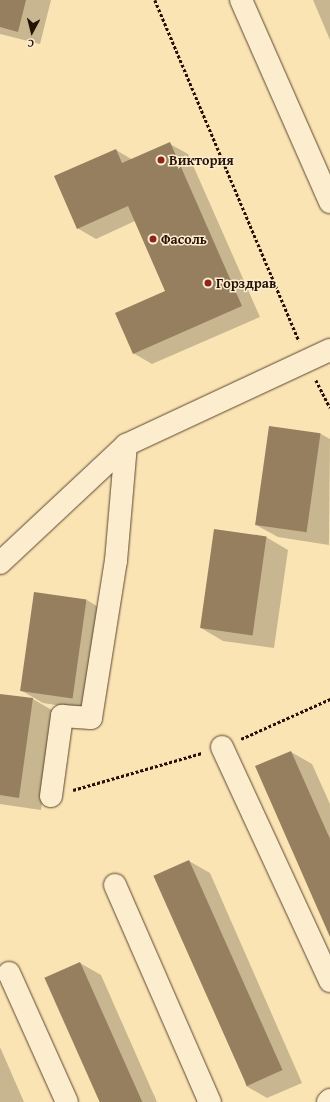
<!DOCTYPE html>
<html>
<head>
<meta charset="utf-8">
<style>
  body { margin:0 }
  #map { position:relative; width:330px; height:1102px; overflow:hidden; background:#fbe4b4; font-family:"Gentium Book Plus",serif }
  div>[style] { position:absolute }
  .shadow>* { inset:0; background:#0003 }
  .building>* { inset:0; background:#967f5f; transform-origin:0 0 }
  .path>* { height:2.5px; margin-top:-1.25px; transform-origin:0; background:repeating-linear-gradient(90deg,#281102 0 3px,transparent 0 5px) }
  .roads { filter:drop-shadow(0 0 1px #5d462e) drop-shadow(0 0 1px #5d462e) }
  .minor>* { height:22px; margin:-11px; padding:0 11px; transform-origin:11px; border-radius:11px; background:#fcedce }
  .dots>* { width:11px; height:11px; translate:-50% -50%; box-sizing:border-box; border:2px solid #fcedce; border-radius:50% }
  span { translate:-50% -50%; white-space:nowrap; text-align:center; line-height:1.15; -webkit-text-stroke:3px #fcedce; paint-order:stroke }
  .poi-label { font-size:14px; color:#281102; font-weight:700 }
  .left { translate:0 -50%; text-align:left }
  .north { position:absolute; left:12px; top:12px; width:40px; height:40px; -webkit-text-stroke:3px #fcedce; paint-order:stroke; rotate:187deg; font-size:11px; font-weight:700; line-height:16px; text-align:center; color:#281102 }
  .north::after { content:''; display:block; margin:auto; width:14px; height:18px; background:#281102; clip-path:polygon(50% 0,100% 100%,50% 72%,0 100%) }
</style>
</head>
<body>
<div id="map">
  <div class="shadow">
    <i style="clip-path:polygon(0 0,51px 0,40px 44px,0 34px)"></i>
    <i style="clip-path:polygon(313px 0,330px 0,330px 40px)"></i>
    <i style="clip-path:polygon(170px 144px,188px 154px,260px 317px,152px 364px,133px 353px,166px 292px,135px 221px,96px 239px,77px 228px,116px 150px,133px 160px)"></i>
    <i style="clip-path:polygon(270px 427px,321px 434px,330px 439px,329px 545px,278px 537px,256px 525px)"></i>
    <i style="clip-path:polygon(266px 537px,288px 550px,274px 648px,223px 641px,201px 628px)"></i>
    <i style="clip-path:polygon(87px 600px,108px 613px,95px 711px,43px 703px,22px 691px)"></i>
    <i style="clip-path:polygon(0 695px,33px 699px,55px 712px,41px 810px,0 804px)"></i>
    <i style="clip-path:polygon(291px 752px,312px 764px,330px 804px,330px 934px)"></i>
    <i style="clip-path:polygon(189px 861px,210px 873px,302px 1083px,267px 1098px,246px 1086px)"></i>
    <i style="clip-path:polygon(80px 963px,101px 975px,157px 1102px,100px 1102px)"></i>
    <i style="clip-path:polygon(0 1047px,24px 1102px,0 1102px)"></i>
  </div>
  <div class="building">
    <i style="clip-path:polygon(0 0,26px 0,18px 32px,0 27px)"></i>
    <i style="clip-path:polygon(170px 142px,242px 306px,133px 354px,115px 313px,165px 291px,128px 206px,77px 229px,54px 176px,116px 149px,122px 163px)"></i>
    <i style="left:269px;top:426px;width:52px;height:100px;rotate:8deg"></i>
    <i style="left:214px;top:529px;width:53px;height:100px;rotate:8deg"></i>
    <i style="left:34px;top:592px;width:53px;height:100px;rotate:8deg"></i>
    <i style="clip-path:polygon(0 694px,33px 698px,19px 798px,0 795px)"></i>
    <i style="clip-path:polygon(291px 751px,330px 839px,330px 937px,255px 766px)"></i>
    <i style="left:189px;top:860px;width:230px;height:39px;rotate:66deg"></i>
    <i style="left:80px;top:962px;width:153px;height:39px;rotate:66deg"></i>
  </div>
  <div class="path">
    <i style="left:155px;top:0;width:370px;rotate:67.1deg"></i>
    <i style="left:316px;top:380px;width:31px;rotate:63deg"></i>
    <i style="left:241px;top:739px;width:98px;rotate:-24.2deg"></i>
    <i style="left:73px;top:790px;width:134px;rotate:-16deg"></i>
  </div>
  <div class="roads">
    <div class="minor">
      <i style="left:241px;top:0;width:221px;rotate:66.2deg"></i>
      <i style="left:0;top:563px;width:173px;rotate:-43.1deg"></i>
      <i style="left:126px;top:445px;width:225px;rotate:-25deg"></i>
      <i style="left:222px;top:747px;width:258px;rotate:65.2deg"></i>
      <i style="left:51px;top:796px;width:81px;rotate:-82.2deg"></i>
      <i style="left:62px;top:716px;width:29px;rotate:4deg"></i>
      <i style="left:91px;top:718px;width:159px;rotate:-81deg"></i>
      <i style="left:116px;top:561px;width:116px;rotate:-85.1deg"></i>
      <i style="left:115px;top:885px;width:237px;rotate:66.4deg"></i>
      <i style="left:9px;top:973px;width:141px;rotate:65.8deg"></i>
      <i style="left:328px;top:1102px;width:3px;rotate:-45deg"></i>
    </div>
  </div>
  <div class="dots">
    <i style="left:161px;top:160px;background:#8f2418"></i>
    <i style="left:153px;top:239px;background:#8f2418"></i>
    <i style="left:208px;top:283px;background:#8f2418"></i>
  </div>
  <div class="poi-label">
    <span class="left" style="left:169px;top:160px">Виктория</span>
    <span class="left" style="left:161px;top:239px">Фасоль</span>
    <span class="left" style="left:216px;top:283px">Горздрав</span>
  </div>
  <div class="north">С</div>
</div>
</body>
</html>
